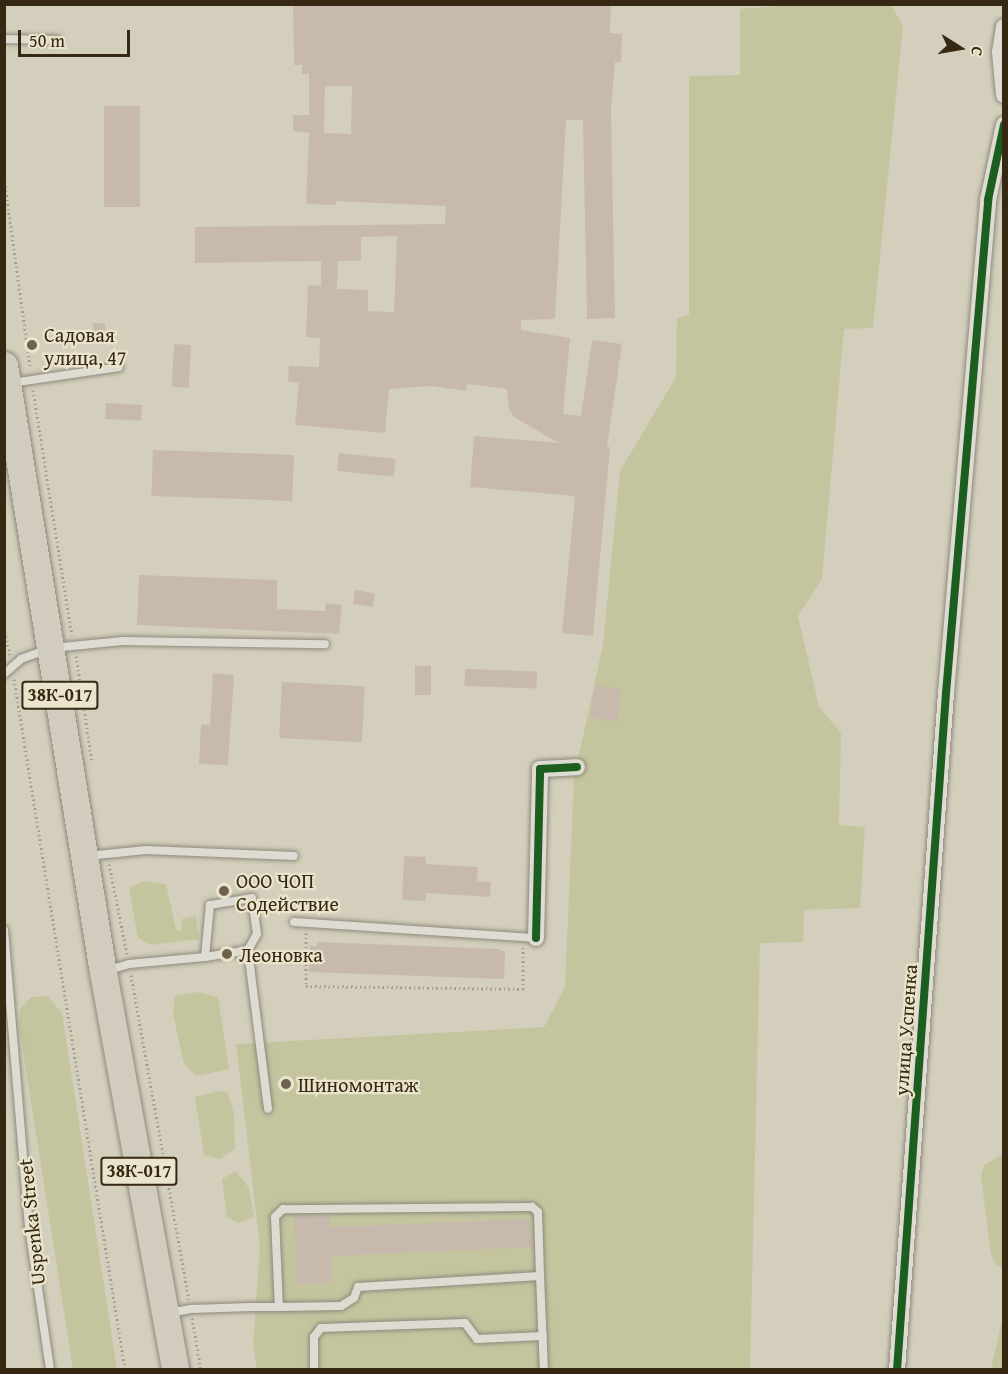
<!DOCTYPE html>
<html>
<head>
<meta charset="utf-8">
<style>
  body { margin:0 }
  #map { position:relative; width:1008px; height:1374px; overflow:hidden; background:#d4cfbc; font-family:"Gentium Book Plus",serif }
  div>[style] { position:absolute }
  .green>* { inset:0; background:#c4c59f }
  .building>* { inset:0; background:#c7baad; transform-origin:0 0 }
  .path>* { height:3px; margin-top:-1.5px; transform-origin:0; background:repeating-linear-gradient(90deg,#a19d93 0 1.5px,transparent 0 4.5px) }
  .roads { filter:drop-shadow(0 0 2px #8e897c) drop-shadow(0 0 2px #8e897c) }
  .service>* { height:8px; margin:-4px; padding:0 4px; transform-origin:4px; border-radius:4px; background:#dedcd2 }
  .minor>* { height:16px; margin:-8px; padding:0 8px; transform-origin:8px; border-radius:8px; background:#dedcd2 }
  .primary>* { height:27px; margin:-13.5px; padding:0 13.5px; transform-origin:13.5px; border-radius:13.5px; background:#d2ccbe }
  .cycleway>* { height:8px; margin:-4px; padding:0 4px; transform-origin:4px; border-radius:4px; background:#1b5e20 }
  .dots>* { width:16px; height:16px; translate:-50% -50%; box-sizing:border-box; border:3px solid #eae4cc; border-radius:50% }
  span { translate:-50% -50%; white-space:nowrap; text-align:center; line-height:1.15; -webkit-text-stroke:4.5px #eae4cc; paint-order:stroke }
  .shield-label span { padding:2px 4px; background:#eae4cc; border:2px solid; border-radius:4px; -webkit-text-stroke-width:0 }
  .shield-label { font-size:18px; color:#372813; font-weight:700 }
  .poi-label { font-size:20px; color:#372813 }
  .left { translate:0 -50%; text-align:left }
  .street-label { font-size:20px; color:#372813 }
  .frame { position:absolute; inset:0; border:6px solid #372813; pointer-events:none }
  .north { position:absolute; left:930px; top:18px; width:60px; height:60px; -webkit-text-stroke:4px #eae4cc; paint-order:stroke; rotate:101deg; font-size:16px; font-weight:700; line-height:24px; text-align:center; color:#372813 }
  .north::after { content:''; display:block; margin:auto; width:21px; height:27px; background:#372813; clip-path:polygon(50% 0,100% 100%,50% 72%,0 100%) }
  .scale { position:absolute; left:18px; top:30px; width:112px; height:27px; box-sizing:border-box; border:3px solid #372813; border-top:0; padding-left:8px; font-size:18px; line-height:21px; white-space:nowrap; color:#372813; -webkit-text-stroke:4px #eae4cc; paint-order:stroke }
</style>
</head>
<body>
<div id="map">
  <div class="green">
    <i style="clip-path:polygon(801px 4px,891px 5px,903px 25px,873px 328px,844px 329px,822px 579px,798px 616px,819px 707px,841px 733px,839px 825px,865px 827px,860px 908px,804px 910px,803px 942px,760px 943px,750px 1369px,257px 1369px,253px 1345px,260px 1247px,236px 1044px,544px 1027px,565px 987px,574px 778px,603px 645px,620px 471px,676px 377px,677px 318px,689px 315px,689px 76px,740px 75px,740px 9px)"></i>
    <i style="clip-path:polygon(144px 881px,166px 884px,176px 929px,181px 931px,182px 919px,196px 916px,199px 939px,152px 945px,138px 938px,129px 888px)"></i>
    <i style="clip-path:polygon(198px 992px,218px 997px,229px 1069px,196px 1076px,184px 1064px,173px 1014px,175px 996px)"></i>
    <i style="clip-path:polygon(48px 996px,62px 1013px,117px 1369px,73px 1369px,19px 1026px,20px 1009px,31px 997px)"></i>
    <i style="clip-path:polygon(219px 1091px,228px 1093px,234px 1114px,235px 1148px,220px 1159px,204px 1155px,195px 1097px)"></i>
    <i style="clip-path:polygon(1003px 1154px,1003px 1267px,996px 1265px,991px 1254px,981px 1177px,984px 1165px)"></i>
    <i style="clip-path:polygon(236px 1171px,249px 1188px,254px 1217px,238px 1223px,227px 1217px,222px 1179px)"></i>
    <i style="clip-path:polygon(1003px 1316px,1003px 1369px,991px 1369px)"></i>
  </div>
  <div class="building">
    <i style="clip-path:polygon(evenodd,293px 4px,611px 4px,610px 33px,622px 34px,621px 62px,615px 62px,611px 110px,615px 318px,587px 319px,583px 120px,566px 120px,555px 319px,521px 320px,521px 330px,570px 338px,563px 414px,581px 416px,592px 340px,622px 344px,607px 447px,610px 447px,593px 636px,562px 633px,575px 496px,470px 487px,474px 436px,559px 443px,514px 417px,509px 409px,507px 389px,467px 384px,466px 391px,432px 386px,389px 389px,385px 433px,295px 425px,299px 383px,288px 382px,289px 366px,319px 367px,320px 338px,306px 337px,308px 285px,321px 286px,321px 261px,195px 263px,195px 227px,445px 224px,446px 206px,336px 201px,336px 205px,306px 204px,309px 133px,293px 131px,293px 115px,309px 115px,309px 74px,302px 74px,302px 65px,294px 65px,293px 4px,325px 86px,352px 86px,351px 134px,324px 133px,325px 86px,293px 4px,397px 236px,394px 312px,368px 311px,368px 290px,337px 289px,338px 261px,361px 261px,361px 237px,397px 236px)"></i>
    <i style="left:104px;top:106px;width:36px;height:101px"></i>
    <i style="left:93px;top:323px;width:12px;height:20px"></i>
    <i style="left:174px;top:344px;width:17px;height:43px;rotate:3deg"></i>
    <i style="left:106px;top:403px;width:36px;height:16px;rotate:3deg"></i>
    <i style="left:153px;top:450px;width:141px;height:46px;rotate:2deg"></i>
    <i style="left:339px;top:453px;width:57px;height:18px;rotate:6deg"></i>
    <i style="clip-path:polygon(139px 575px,277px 580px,277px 609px,325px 611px,326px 603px,342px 605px,339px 634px,137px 625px)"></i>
    <i style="left:355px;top:590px;width:20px;height:14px;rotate:9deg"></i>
    <i style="left:415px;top:666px;width:16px;height:29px"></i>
    <i style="left:465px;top:669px;width:72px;height:17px;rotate:2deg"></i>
    <i style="clip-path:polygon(213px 673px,234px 675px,228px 765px,199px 764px,201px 724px,210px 725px)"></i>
    <i style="left:282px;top:682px;width:83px;height:56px;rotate:3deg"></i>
    <i style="left:595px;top:685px;width:27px;height:33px;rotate:8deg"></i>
    <i style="clip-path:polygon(404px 856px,426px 857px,426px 864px,478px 867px,477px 881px,491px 882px,490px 897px,426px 893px,426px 901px,402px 900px)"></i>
    <i style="clip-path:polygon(317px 942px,498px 949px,505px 952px,504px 979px,309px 972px,310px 946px,317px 946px)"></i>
    <i style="clip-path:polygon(294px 1215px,329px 1215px,330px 1227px,529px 1219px,533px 1247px,331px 1256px,332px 1283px,297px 1285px)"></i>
  </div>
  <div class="path">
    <i style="left:4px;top:177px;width:193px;rotate:82.2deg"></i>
    <i style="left:33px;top:390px;width:248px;rotate:81deg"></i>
    <i style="left:4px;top:627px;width:29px;rotate:78deg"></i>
    <i style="left:76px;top:656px;width:107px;rotate:81.4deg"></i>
    <i style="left:14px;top:679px;width:700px;rotate:80.87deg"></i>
    <i style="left:109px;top:864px;width:92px;rotate:78.7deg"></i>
    <i style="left:306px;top:933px;width:53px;rotate:90deg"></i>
    <i style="left:306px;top:986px;width:217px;rotate:0.8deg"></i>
    <i style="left:523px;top:989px;width:42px;rotate:-90deg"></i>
    <i style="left:131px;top:975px;width:330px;rotate:79.9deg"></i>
    <i style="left:192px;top:1318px;width:53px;rotate:80.2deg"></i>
  </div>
  <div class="roads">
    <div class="service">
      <i style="left:4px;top:39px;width:53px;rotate:1.1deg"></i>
      <i style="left:11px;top:383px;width:109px;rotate:-8.4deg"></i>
      <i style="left:4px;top:674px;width:23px;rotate:-41deg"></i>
      <i style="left:21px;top:659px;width:33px;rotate:-20deg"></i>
      <i style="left:52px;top:648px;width:71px;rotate:-5.6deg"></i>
      <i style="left:123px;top:641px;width:202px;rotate:0.9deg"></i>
      <i style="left:87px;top:856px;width:59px;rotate:-5.8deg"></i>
      <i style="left:146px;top:850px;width:148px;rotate:2.3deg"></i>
      <i style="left:294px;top:922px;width:243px;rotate:3.8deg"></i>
      <i style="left:4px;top:930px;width:298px;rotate:85.2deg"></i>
      <i style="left:29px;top:1227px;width:145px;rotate:81.6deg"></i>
      <i style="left:248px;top:950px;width:160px;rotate:82.8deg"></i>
      <i style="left:106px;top:971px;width:24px;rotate:-17deg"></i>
      <i style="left:129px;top:964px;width:76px;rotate:-5.3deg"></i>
      <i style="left:205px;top:957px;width:44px;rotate:-9.2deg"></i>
      <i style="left:248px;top:950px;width:18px;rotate:-61deg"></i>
      <i style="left:257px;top:934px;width:36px;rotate:-98deg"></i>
      <i style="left:252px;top:898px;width:43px;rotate:170.5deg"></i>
      <i style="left:210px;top:905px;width:52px;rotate:95.5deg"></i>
      <i style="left:540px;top:1276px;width:94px;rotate:87.6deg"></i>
      <i style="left:168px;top:1313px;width:23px;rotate:-10deg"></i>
      <i style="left:191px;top:1309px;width:60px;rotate:-1.9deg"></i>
      <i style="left:251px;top:1307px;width:28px"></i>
      <i style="left:279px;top:1307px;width:62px;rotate:-0.9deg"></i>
      <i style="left:341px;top:1306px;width:15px;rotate:-32deg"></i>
      <i style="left:354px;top:1298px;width:12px;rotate:-70deg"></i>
      <i style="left:358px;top:1287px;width:182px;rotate:-3.5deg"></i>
      <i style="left:540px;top:1276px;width:64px;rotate:-91.8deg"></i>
      <i style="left:538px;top:1212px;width:8px;rotate:-140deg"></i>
      <i style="left:532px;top:1207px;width:249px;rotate:179.5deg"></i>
      <i style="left:283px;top:1209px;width:11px;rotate:135deg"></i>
      <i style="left:275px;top:1217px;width:90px;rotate:87.5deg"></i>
      <i style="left:314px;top:1370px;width:33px;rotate:-90deg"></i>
      <i style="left:314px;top:1337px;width:11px;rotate:-52deg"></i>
      <i style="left:321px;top:1328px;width:144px;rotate:-2deg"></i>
      <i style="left:465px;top:1323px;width:20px;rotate:53deg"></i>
      <i style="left:477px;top:1339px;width:66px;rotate:-2.6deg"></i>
    </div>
    <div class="minor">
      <i style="left:1004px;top:27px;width:25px;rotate:99deg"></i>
      <i style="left:1000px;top:52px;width:43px;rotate:84.7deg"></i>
      <i style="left:536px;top:938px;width:169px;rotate:-88.6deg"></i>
      <i style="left:540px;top:769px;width:37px;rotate:-3deg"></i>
      <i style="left:897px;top:1370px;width:679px;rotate:-85.86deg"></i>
      <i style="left:946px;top:693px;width:495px;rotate:-85.1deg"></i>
      <i style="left:988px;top:200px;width:77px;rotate:-78deg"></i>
    </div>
    <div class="primary">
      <i style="left:4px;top:365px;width:615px;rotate:80.74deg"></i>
      <i style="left:103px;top:972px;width:404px;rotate:79.7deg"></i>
    </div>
  </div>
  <div class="cycleway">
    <i style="left:536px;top:938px;width:169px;rotate:-88.6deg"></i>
    <i style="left:540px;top:769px;width:37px;rotate:-3deg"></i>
    <i style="left:897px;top:1370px;width:679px;rotate:-85.86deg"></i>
    <i style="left:946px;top:693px;width:495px;rotate:-85.1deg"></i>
    <i style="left:988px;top:200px;width:77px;rotate:-78deg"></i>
  </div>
  <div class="dots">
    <i style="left:32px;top:345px;background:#6e624e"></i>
    <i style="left:224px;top:891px;background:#6e624e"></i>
    <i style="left:227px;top:954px;background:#6e624e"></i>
    <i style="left:286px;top:1084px;background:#6e624e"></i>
  </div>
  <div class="shield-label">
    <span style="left:60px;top:695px">38К-017</span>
    <span style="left:139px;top:1171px">38К-017</span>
  </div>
  <div class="poi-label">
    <span class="left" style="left:44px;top:346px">Садовая<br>улица, 47</span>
    <span class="left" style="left:236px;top:892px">ООО ЧОП<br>Содействие</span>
    <span class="left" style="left:239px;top:954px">Леоновка</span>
    <span class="left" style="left:298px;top:1084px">Шиномонтаж</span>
  </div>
  <div class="street-label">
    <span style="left:905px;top:1030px;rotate:-86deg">улица Успенка</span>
    <span style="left:31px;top:1222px;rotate:-96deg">Uspenka Street</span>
  </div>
  <div class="frame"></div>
  <div class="north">С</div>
  <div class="scale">50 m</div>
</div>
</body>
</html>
